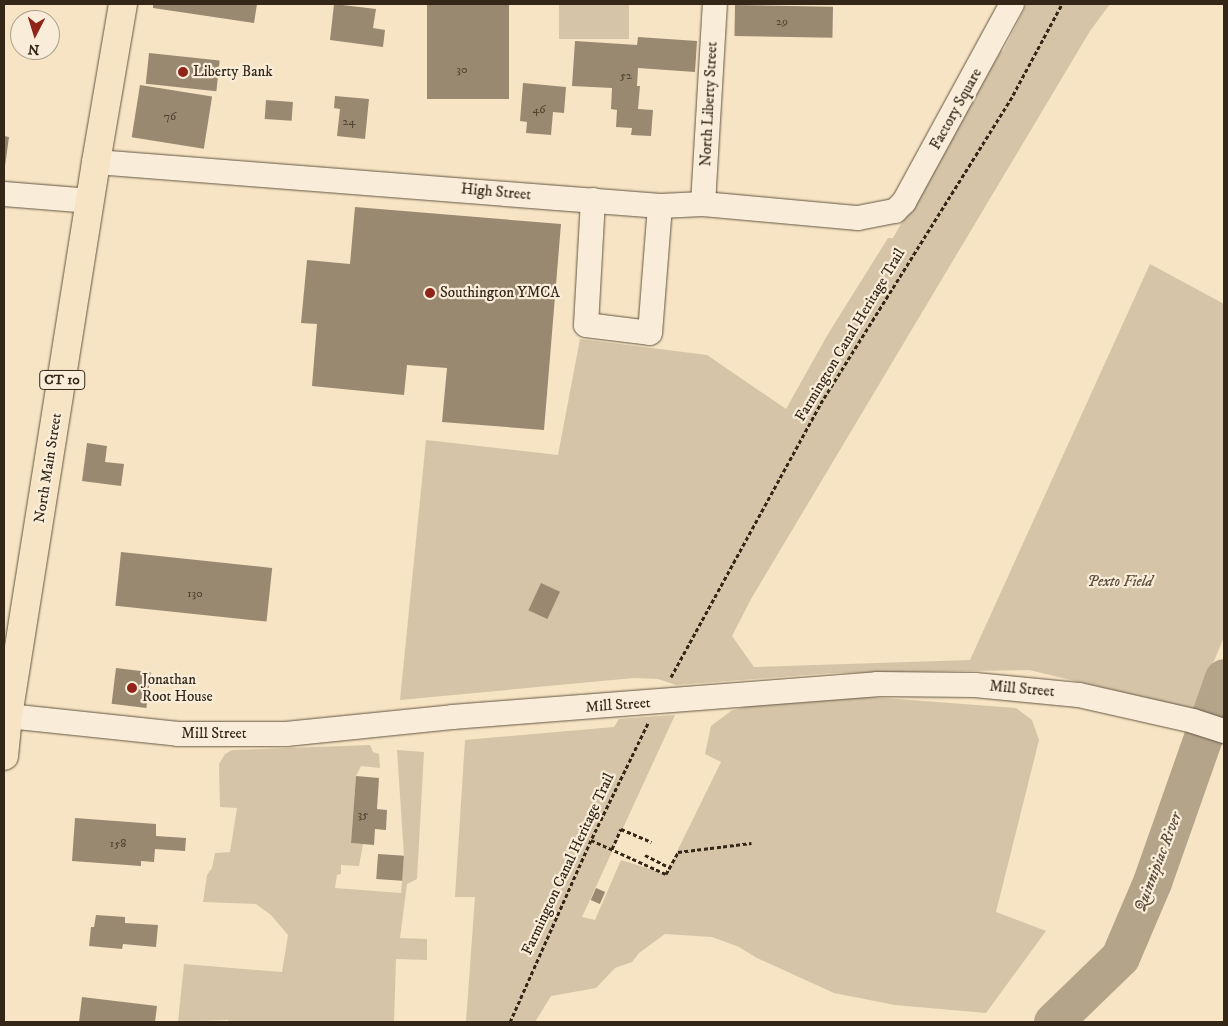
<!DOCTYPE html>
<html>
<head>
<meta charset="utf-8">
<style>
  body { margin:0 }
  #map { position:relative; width:1228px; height:1026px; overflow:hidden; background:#f6e4c4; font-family:"IM FELL DW Pica",serif }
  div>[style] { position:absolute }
  .green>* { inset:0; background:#d5c4a7; transform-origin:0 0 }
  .river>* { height:39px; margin:-19.5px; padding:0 19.5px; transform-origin:19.5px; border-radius:19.5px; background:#b4a48a }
  .building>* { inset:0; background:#998971; transform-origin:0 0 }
  .path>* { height:3px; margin-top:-1.5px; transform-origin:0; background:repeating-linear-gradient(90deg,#342718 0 4px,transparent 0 6.5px) }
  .roads { filter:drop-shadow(0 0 1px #645643) drop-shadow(0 0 1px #645643) }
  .minor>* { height:24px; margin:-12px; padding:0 12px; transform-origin:12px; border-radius:12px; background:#f9edd9 }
  .highway>* { height:28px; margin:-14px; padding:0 14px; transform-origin:14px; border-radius:14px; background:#f6e4c4 }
  .dots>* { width:14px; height:14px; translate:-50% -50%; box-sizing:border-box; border:2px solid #f9edd9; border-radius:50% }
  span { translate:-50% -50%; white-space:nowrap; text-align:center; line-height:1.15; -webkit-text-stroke:4.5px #f9edd9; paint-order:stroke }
  .number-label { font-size:12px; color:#4d402e }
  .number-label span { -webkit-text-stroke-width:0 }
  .shield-label span { padding:1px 4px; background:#f9edd9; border:1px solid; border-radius:4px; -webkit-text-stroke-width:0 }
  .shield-label { font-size:14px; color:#342718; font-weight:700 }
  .poi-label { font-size:15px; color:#342718 }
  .left { translate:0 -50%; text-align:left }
  .street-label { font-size:15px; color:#342718 }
  .park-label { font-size:15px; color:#5c4e3c; font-style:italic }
  .water-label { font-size:16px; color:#5a4c3a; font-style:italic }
  .frame { position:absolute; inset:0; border:5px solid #342718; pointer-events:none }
  .north { position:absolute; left:10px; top:10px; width:50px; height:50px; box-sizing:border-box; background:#f9edd9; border:1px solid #aa9e8c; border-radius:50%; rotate:185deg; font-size:14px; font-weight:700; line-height:20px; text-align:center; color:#342718 }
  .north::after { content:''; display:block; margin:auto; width:18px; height:22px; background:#8f2418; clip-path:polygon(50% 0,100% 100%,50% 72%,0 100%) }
</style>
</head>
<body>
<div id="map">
  <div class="green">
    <i style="left:559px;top:4px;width:70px;height:35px"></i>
    <i style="clip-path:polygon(1027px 4px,1110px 4px,1090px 31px,751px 599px,732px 636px,754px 667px,970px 660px,1150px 264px,1224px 304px,1224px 637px,1194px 709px,1029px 670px,832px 673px,676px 685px,658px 679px,634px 678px,400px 700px,426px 440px,558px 455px,580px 339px,707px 355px,786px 409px,828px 334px,888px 238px,893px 238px,1001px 51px,1003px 51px)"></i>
    <i style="clip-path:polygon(871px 697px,1016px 708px,1032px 720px,1039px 740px,996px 912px,1046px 931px,986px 1013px,895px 1005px,834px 993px,757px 958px,739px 947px,712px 937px,665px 934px,639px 953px,632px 962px,615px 968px,596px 988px,551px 996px,535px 1022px,466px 1022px,475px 897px,455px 897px,465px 740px,614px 727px,619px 719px,675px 715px,582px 917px,595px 920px,621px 860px,666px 874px,721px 762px,705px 754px,711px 726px,731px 711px,747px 706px)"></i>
    <i style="clip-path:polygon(370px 745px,373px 752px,379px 754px,380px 768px,361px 766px,356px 776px,351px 843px,363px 844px,359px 866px,341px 865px,341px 874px,337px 875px,335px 888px,401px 893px,404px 856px,397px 750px,424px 752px,417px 879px,407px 884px,400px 938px,427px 939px,427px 960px,396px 959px,394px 1022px,229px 1022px,228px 1020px,178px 1022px,184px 964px,282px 972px,288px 935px,271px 915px,256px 904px,203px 902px,207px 875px,212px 868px,215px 853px,230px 852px,237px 808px,220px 807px,219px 764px,225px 754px,232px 750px)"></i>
  </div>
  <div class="river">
    <i style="left:1053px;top:1022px;width:93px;rotate:-44.1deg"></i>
    <i style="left:1120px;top:957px;width:82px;rotate:-66.9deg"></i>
    <i style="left:1152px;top:882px;width:216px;rotate:-70.6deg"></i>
  </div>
  <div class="building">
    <i style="clip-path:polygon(153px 4px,257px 4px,254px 23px,153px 8px)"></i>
    <i style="clip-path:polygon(334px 4px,376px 9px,373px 28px,385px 30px,383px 47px,330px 40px)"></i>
    <i style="left:427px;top:4px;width:82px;height:95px"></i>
    <i style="left:735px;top:5px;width:98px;height:31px;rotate:1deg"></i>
    <i style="clip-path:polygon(638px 37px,697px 41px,695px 72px,638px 68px,637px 86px,640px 86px,638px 109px,653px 110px,651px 136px,631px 135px,632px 128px,616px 127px,617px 110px,611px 109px,612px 88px,572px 86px,575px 41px,637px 45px)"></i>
    <i style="left:149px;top:53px;width:71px;height:31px;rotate:6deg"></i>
    <i style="clip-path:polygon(523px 83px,566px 87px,564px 113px,553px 112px,551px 135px,526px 133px,527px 122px,520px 121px)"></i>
    <i style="left:140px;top:85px;width:73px;height:53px;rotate:9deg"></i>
    <i style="clip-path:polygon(335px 96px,369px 99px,365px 139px,337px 136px,340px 109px,334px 108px)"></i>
    <i style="left:266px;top:100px;width:27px;height:19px;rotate:4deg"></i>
    <i style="clip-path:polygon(4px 136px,9px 137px,5px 166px,4px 166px)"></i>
    <i style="clip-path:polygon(355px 207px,561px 224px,544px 430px,442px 422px,447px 368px,407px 365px,404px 395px,312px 386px,317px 324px,301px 323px,307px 260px,350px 264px)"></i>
    <i style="clip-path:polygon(87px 443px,107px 446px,105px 462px,124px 464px,121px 486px,82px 481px)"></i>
    <i style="left:121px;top:552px;width:152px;height:54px;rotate:6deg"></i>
    <i style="left:541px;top:583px;width:21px;height:30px;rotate:25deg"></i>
    <i style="left:116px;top:668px;width:35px;height:36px;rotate:7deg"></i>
    <i style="clip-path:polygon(356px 776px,379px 778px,377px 809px,387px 810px,386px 830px,375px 829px,374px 845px,351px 843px)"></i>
    <i style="clip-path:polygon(75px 818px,156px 824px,156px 836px,186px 838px,185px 851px,155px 849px,154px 862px,141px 861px,141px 866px,72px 861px)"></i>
    <i style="left:378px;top:854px;width:26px;height:25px;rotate:4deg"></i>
    <i style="left:596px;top:888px;width:10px;height:13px;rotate:24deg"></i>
    <i style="clip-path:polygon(96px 915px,125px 917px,125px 923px,158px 925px,156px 947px,123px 944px,122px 949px,89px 946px,91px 927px,94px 927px)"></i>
    <i style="clip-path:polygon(82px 997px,157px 1006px,155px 1022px,79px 1022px)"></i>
  </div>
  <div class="path">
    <i style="left:671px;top:677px;width:318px;rotate:-61.3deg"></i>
    <i style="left:824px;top:398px;width:357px;rotate:-58deg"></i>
    <i style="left:1013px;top:95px;width:103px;rotate:-61.7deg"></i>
    <i style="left:591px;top:840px;width:82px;rotate:24.4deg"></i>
    <i style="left:666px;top:874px;width:25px;rotate:-61deg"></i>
    <i style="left:678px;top:852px;width:74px;rotate:-7deg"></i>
    <i style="left:612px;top:849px;width:22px;rotate:-66deg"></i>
    <i style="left:621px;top:829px;width:33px;rotate:23deg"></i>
    <i style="left:645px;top:855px;width:29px;rotate:27deg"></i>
    <i style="left:510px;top:1022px;width:201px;rotate:-66deg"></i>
    <i style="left:592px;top:838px;width:128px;rotate:-64deg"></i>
  </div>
  <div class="roads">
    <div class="minor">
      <i style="left:96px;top:162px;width:566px;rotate:4.46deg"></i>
      <i style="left:660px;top:206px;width:43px;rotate:-2.7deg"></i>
      <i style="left:703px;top:204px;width:156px;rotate:5.2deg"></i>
      <i style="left:858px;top:218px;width:38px;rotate:-11deg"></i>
      <i style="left:895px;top:211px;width:13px;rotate:-45deg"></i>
      <i style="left:904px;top:202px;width:226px;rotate:-61.4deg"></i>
      <i style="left:4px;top:194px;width:87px;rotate:4.6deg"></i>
      <i style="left:593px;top:200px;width:125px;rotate:93.2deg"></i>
      <i style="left:586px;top:325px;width:64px;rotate:7.1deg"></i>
      <i style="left:650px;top:333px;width:127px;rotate:-85.5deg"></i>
      <i style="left:703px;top:204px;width:200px;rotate:-86.6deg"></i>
      <i style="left:8px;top:716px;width:171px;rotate:6deg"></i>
      <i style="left:178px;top:734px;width:108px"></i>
      <i style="left:286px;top:734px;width:167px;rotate:-5.8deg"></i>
      <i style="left:452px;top:717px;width:426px;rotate:-4.4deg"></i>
      <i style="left:877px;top:684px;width:98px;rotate:0.6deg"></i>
      <i style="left:975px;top:685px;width:104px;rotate:5.5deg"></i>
      <i style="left:1079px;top:695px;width:117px;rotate:12.8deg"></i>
      <i style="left:1193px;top:721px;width:33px;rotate:18deg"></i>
    </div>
    <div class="highway">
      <i style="left:4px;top:756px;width:40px;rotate:-84.3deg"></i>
      <i style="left:8px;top:716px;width:561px;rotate:-80.97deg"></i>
      <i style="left:96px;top:162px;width:160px;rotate:-80.3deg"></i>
    </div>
  </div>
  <div class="dots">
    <i style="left:183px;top:72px;background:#8f2418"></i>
    <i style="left:430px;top:293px;background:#8f2418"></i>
    <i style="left:132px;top:688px;background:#8f2418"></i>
  </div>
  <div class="number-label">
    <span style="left:782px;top:22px">29</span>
    <span style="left:462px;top:70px">30</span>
    <span style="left:626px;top:76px">52</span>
    <span style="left:539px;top:110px">46</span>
    <span style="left:170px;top:117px">76</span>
    <span style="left:349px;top:122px">24</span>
    <span style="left:195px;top:594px">130</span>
    <span style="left:363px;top:815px">35</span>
    <span style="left:118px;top:844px">158</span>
  </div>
  <div class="shield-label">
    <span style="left:62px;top:380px">CT 10</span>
  </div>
  <div class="poi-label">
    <span class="left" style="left:193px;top:72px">Liberty Bank</span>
    <span class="left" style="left:440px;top:293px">Southington YMCA</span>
    <span class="left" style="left:142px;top:688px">Jonathan<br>Root House</span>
  </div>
  <div class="street-label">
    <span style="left:709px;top:104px;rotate:-87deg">North Liberty Street</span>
    <span style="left:956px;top:109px;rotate:-61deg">Factory Square</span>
    <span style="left:496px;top:192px;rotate:5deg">High Street</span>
    <span style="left:850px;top:335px;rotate:-59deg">Farmington Canal Heritage Trail</span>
    <span style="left:48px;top:468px;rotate:-81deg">North Main Street</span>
    <span style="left:1022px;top:689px;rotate:5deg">Mill Street</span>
    <span style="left:618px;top:705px;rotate:-4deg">Mill Street</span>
    <span style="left:214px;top:734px">Mill Street</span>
    <span style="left:568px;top:864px;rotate:-65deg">Farmington Canal Heritage Trail</span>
  </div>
  <div class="park-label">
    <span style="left:1120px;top:582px">Pexto Field</span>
  </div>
  <div class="water-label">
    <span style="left:1158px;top:862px;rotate:-69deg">Quinnipiac River</span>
  </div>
  <div class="frame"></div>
  <div class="north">N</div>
</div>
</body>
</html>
